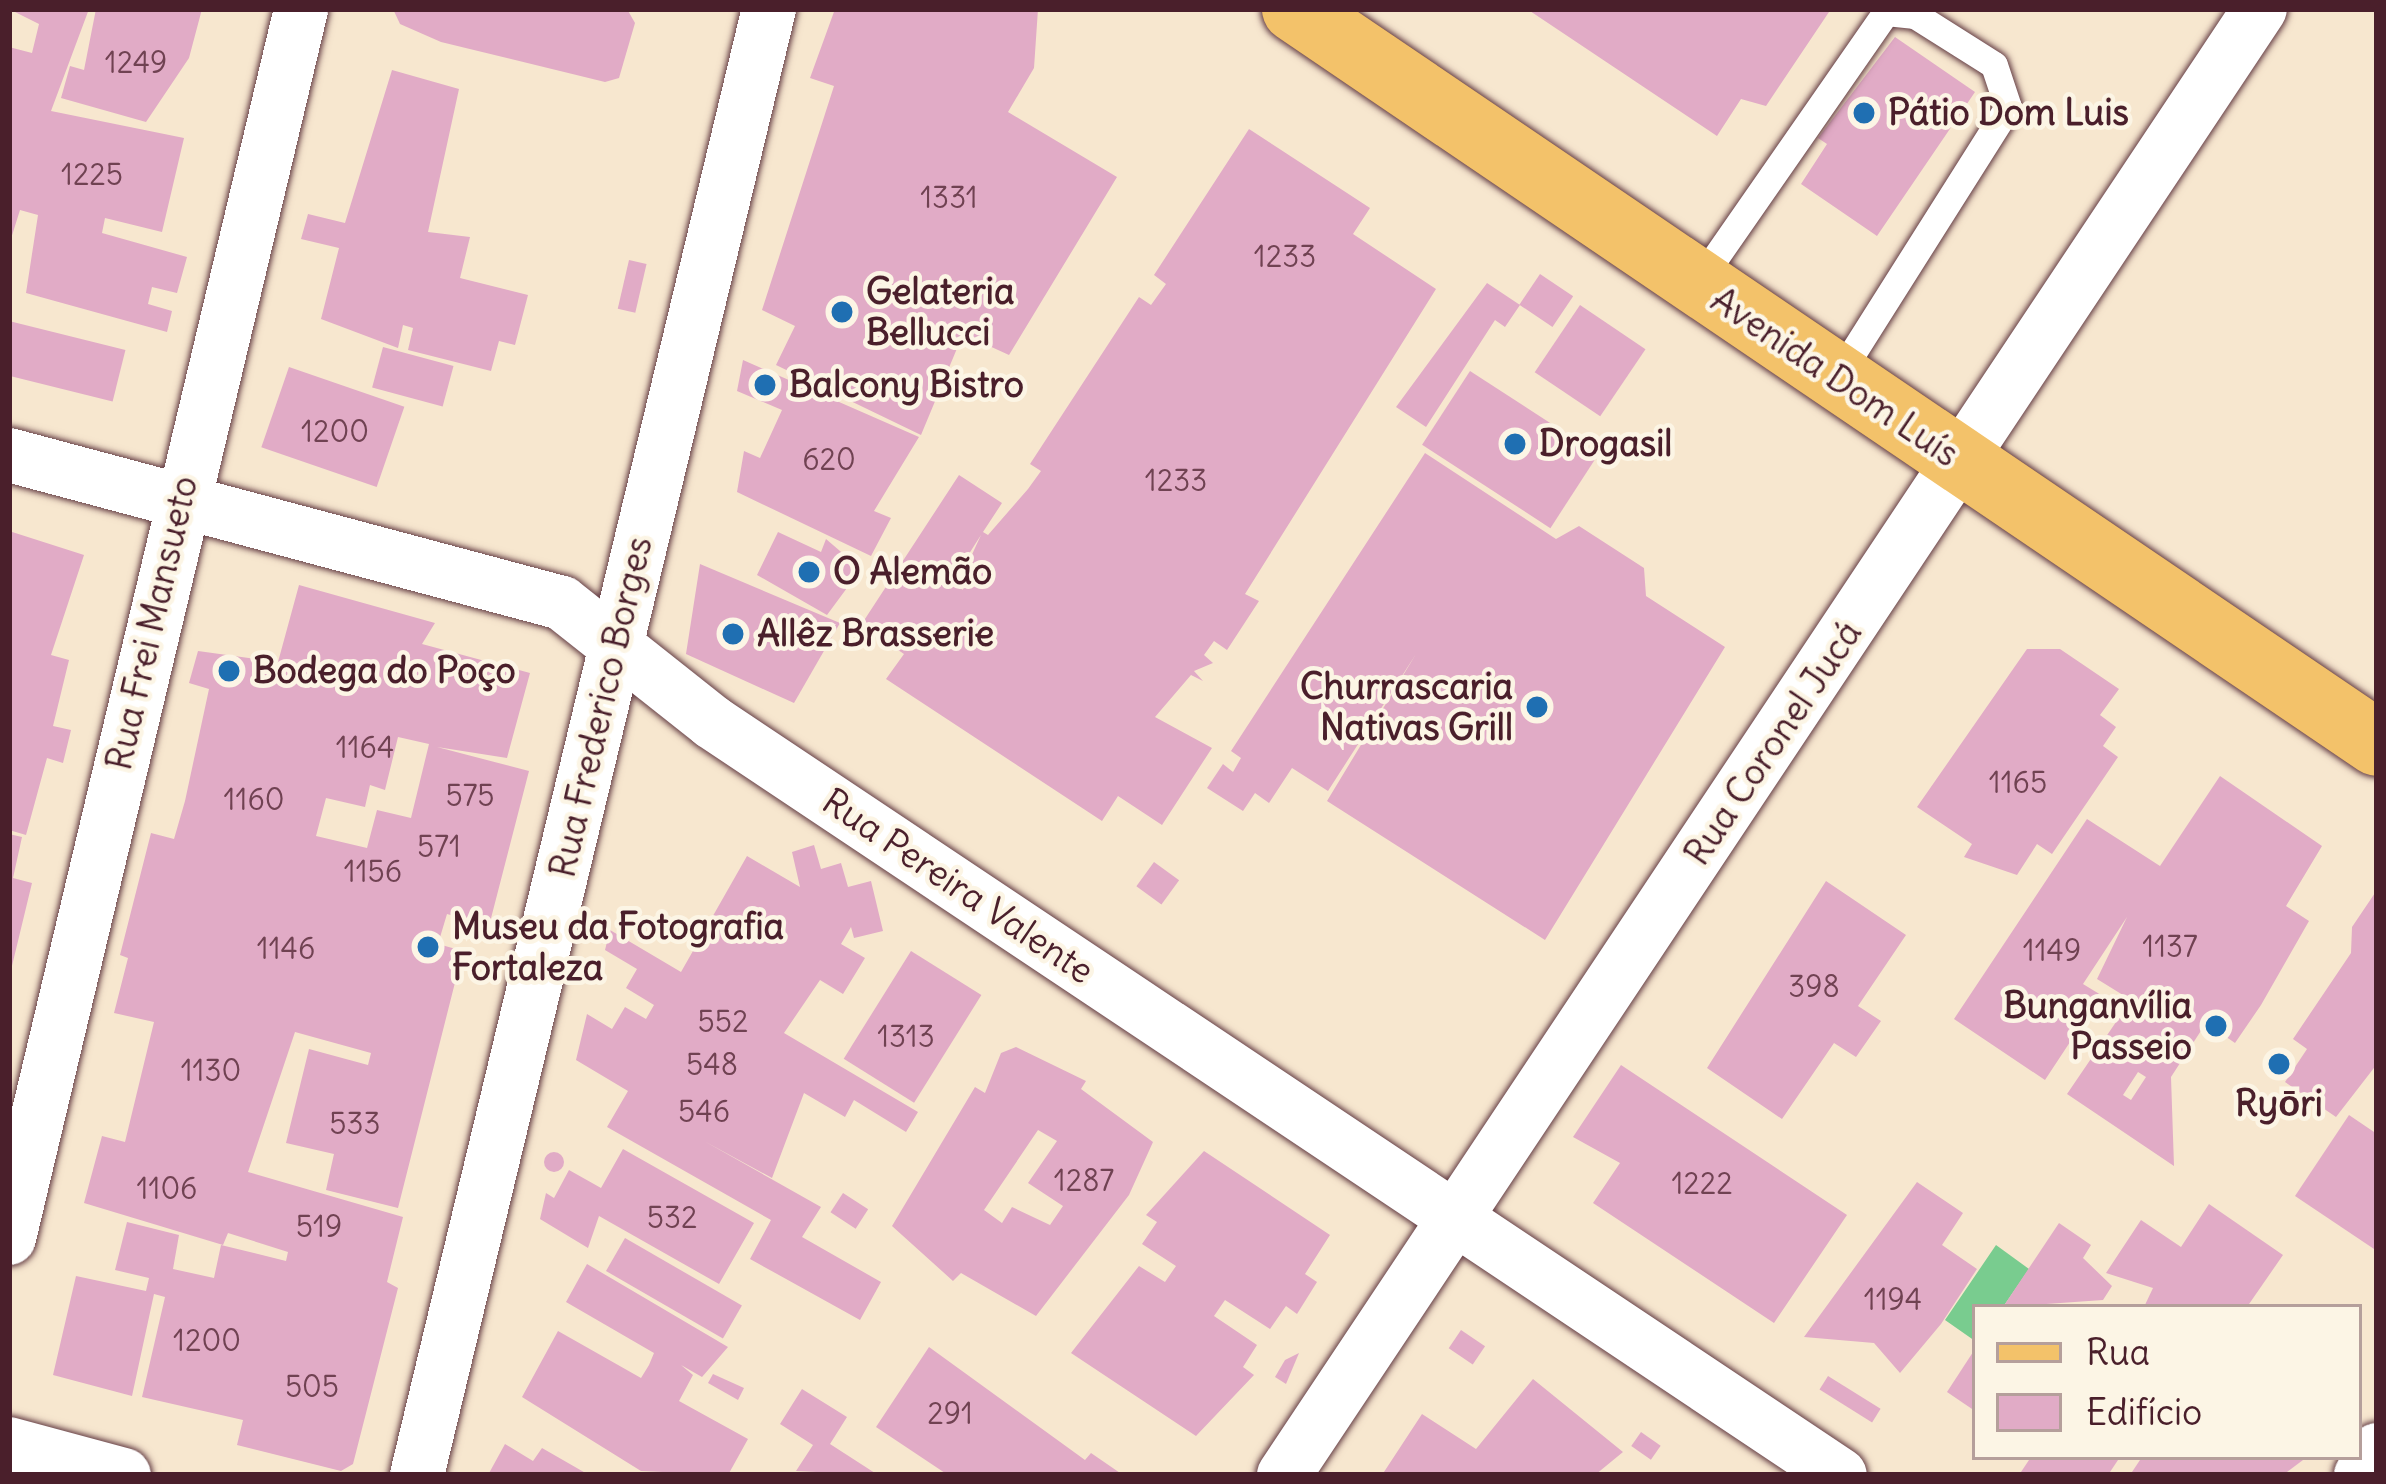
<!DOCTYPE html>
<html>
<head>
<meta charset="utf-8">
<style>
  body { margin:0 }
  #map { position:relative; width:2386px; height:1484px; overflow:hidden; background:#f7e7cf; font-family:Delius,sans-serif }
  div>[style] { position:absolute }
  .green>* { inset:0; background:#79cc8f }
  .building>* { inset:0; background:#e1abc6; transform-origin:0 0 }
  .round { border-radius:50% }
  .roads { filter:drop-shadow(0 0 3px #643d44) drop-shadow(0 0 3px #643d44) }
  .service>* { height:27px; margin:-13.5px; padding:0 13.5px; transform-origin:13.5px; border-radius:13.5px; background:#fff }
  .minor>* { height:54px; margin:-27px; padding:0 27px; transform-origin:27px; border-radius:27px; background:#fff }
  .primary>* { height:66px; margin:-33px; padding:0 33px; transform-origin:33px; border-radius:33px; background:#f3c26a }
  .dots>* { width:33px; height:33px; translate:-50% -50%; box-sizing:border-box; border:6px solid #fcf5e5; border-radius:50% }
  span { translate:-50% -50%; white-space:nowrap; text-align:center; line-height:1.15; -webkit-text-stroke:9px #fcf5e5; paint-order:stroke }
  .number-label { font-size:30px; color:#704252 }
  .number-label span { -webkit-text-stroke-width:0 }
  .poi-label { font-size:36px; color:#4a1f2b; font-weight:700 }
  .left { translate:0 -50%; text-align:left }
  .right { translate:-100% -50%; text-align:right }
  .street-label { font-size:36px; color:#4a1f2b }
  .frame { position:absolute; inset:0; border:12px solid #4a1f2b; pointer-events:none }
  .legend { position:absolute; left:1972px; top:1304px; width:390px; height:156px; box-sizing:border-box; background:#fcf5e5; border:3px solid #b59f9b; margin:0; padding:15px 21px; list-style:none; font-size:36px; color:#4a1f2b }
  .legend li { display:flex; align-items:center; gap:24px; height:60px }
  .legend b { width:60px; border:3px solid #b59f9b }
</style>
</head>
<body>
<div id="map">
  <div class="green">
    <i style="clip-path:polygon(1996px 1245px,2029px 1269px,2003px 1307px,1975px 1307px,1975px 1341px,1945px 1320px)"></i>
  </div>
  <div class="building">
    <i style="clip-path:polygon(9px 9px,89px 9px,51px 111px,184px 138px,162px 232px,105px 218px,102px 233px,187px 257px,177px 293px,152px 287px,148px 304px,172px 311px,167px 332px,26px 293px,38px 215px,20px 210px,9px 245px,9px 47px,32px 53px,39px 24px)"></i>
    <i style="clip-path:polygon(96px 9px,202px 9px,189px 58px,146px 122px,61px 98px,70px 66px,84px 70px)"></i>
    <i style="clip-path:polygon(393px 9px,627px 9px,635px 23px,619px 78px,605px 82px,441px 42px,400px 24px)"></i>
    <i style="clip-path:polygon(835px 9px,1038px 9px,1034px 68px,1008px 112px,1117px 177px,1009px 355px,963px 334px,921px 435px,776px 365px,795px 326px,762px 310px,834px 86px,810px 78px)"></i>
    <i style="clip-path:polygon(1527px 9px,1831px 9px,1766px 106px,1741px 99px,1717px 136px)"></i>
    <i style="clip-path:polygon(1895px 37px,1975px 92px,1877px 236px,1801px 184px,1827px 144px,1818px 138px)"></i>
    <i style="clip-path:polygon(392px 70px,459px 89px,428px 232px,470px 237px,460px 278px,528px 295px,515px 345px,499px 341px,491px 371px,408px 350px,413px 328px,403px 325px,398px 348px,321px 319px,339px 248px,301px 239px,308px 214px,345px 223px)"></i>
    <i style="clip-path:polygon(evenodd,1249px 129px,1370px 208px,1353px 234px,1436px 289px,1245px 594px,1259px 601px,1227px 650px,1214px 641px,1204px 655px,1213px 663px,1194px 671px,1203px 681px,1191px 675px,1155px 717px,1212px 748px,1162px 825px,1118px 796px,1102px 821px,886px 679px,904px 654px,861px 625px,959px 475px,1002px 503px,983px 532px,988px 535px,1028px 489px,1041px 471px,1030px 464px,1139px 297px,1151px 305px,1166px 284px,1154px 275px,1249px 129px,981px 535px,962px 576px,963px 590px,951px 582px,981px 535px)"></i>
    <i style="left:629px;top:260px;width:18px;height:50px;rotate:13deg"></i>
    <i style="left:1540px;top:274px;width:40px;height:37px;rotate:34deg"></i>
    <i style="clip-path:polygon(1487px 283px,1520px 305px,1505px 327px,1495px 320px,1426px 427px,1396px 407px)"></i>
    <i style="left:1580px;top:305px;width:79px;height:81px;rotate:34deg"></i>
    <i style="left:9px;top:321px;width:120px;height:53px;rotate:14deg"></i>
    <i style="left:383px;top:347px;width:73px;height:42px;rotate:15deg"></i>
    <i style="clip-path:polygon(743px 360px,919px 437px,874px 511px,891px 518px,871px 556px,737px 492px,744px 451px,760px 458px,782px 410px,737px 391px)"></i>
    <i style="left:289px;top:367px;width:122px;height:85px;rotate:19deg"></i>
    <i style="left:1470px;top:371px;width:153px;height:88px;rotate:33deg"></i>
    <i style="clip-path:polygon(1425px 453px,1556px 539px,1579px 526px,1644px 568px,1646px 596px,1725px 647px,1545px 940px,1327px 801px,1416px 654px,1328px 791px,1292px 768px,1269px 803px,1255px 793px,1243px 811px,1207px 788px,1223px 764px,1233px 772px,1241px 758px,1231px 751px)"></i>
    <i style="clip-path:polygon(9px 531px,84px 555px,51px 655px,69px 660px,53px 726px,71px 730px,63px 763px,47px 758px,26px 835px,9px 830px)"></i>
    <i style="clip-path:polygon(778px 532px,821px 552px,826px 539px,861px 569px,827px 615px,757px 575px)"></i>
    <i style="clip-path:polygon(700px 564px,840px 623px,794px 703px,686px 654px)"></i>
    <i style="clip-path:polygon(evenodd,299px 585px,435px 623px,422px 644px,530px 673px,507px 758px,437px 747px,529px 771px,489px 926px,447px 914px,438px 944px,463px 951px,398px 1208px,326px 1190px,334px 1154px,286px 1143px,309px 1049px,368px 1065px,371px 1053px,295px 1032px,248px 1172px,403px 1217px,387px 1282px,398px 1288px,353px 1464px,341px 1471px,237px 1445px,243px 1420px,142px 1397px,165px 1297px,154px 1294px,132px 1396px,53px 1375px,76px 1276px,146px 1291px,149px 1278px,115px 1270px,127px 1222px,179px 1235px,173px 1269px,214px 1278px,221px 1245px,286px 1261px,288px 1252px,228px 1233px,223px 1245px,84px 1203px,102px 1136px,125px 1142px,154px 1022px,114px 1013px,128px 958px,120px 955px,151px 833px,174px 839px,185px 801px,209px 689px,189px 683px,198px 651px,278px 662px,299px 585px,398px 737px,429px 744px,411px 818px,377px 810px,367px 848px,316px 836px,326px 798px,365px 807px,370px 785px,385px 790px,398px 737px)"></i>
    <i style="clip-path:polygon(2027px 649px,2060px 649px,2119px 689px,2100px 715px,2116px 727px,2103px 746px,2118px 757px,2052px 854px,2037px 844px,2017px 875px,1964px 857px,1972px 844px,1917px 807px)"></i>
    <i style="clip-path:polygon(evenodd,2220px 776px,2322px 846px,2286px 906px,2309px 921px,2261px 1005px,2235px 1043px,2206px 1023px,2171px 1077px,2174px 1166px,2067px 1094px,2131px 1000px,2097px 979px,2127px 917px,2083px 984px,2101px 995px,2045px 1080px,1954px 1019px,2087px 819px,2160px 866px,2220px 776px,2138px 1072px,2146px 1077px,2131px 1100px,2123px 1095px,2138px 1072px)"></i>
    <i style="clip-path:polygon(9px 834px,22px 837px,13px 878px,32px 883px,11px 970px)"></i>
    <i style="clip-path:polygon(814px 845px,821px 869px,841px 863px,848px 887px,871px 881px,883px 931px,854px 938px,851px 927px,841px 944px,865px 958px,843px 994px,820px 980px,784px 1033px,918px 1112px,906px 1132px,854px 1100px,845px 1117px,804px 1093px,772px 1178px,704px 1141px,821px 1207px,802px 1237px,881px 1282px,860px 1320px,750px 1259px,771px 1220px,607px 1127px,628px 1091px,576px 1060px,587px 1014px,612px 1029px,625px 1007px,646px 1019px,654px 1005px,626px 988px,637px 969px,605px 950px,610px 930px,681px 972px,747px 856px,800px 887px,792px 852px)"></i>
    <i style="left:1154px;top:862px;width:31px;height:30px;rotate:36deg"></i>
    <i style="clip-path:polygon(1826px 881px,1906px 935px,1858px 1006px,1881px 1021px,1856px 1057px,1834px 1043px,1782px 1119px,1707px 1068px)"></i>
    <i style="clip-path:polygon(2377px 890px,2377px 1064px,2336px 1117px,2285px 1082px,2307px 1049px,2293px 1039px,2351px 953px,2352px 927px)"></i>
    <i style="left:911px;top:951px;width:83px;height:127px;rotate:32deg"></i>
    <i style="clip-path:polygon(evenodd,1016px 1047px,1086px 1081px,1081px 1089px,1153px 1142px,1129px 1195px,1036px 1316px,961px 1273px,953px 1281px,892px 1226px,975px 1087px,985px 1093px,1001px 1053px,1016px 1047px,1038px 1130px,1057px 1141px,1028px 1183px,1063px 1206px,1050px 1225px,1012px 1207px,1002px 1223px,984px 1210px,1038px 1130px)"></i>
    <i style="clip-path:polygon(1621px 1065px,1847px 1215px,1774px 1323px,1593px 1203px,1620px 1163px,1573px 1137px)"></i>
    <i style="clip-path:polygon(2349px 1115px,2377px 1134px,2377px 1251px,2295px 1196px)"></i>
    <i style="clip-path:polygon(623px 1149px,754px 1223px,719px 1284px,599px 1216px,588px 1248px,540px 1219px,546px 1193px,554px 1198px,569px 1170px,601px 1188px)"></i>
    <i style="clip-path:polygon(1204px 1151px,1330px 1235px,1305px 1274px,1317px 1282px,1297px 1314px,1286px 1306px,1270px 1329px,1225px 1300px,1214px 1316px,1257px 1345px,1243px 1367px,1254px 1375px,1196px 1436px,1071px 1353px,1139px 1266px,1165px 1282px,1176px 1266px,1142px 1244px,1157px 1222px,1146px 1215px)"></i>
    <i class="round" style="left:544px;top:1152px;width:20px;height:20px"></i>
    <i style="clip-path:polygon(1917px 1182px,1963px 1213px,1942px 1245px,1977px 1269px,1941px 1324px,1900px 1373px,1874px 1343px,1804px 1337px)"></i>
    <i style="left:843px;top:1193px;width:30px;height:23px;rotate:33deg"></i>
    <i style="clip-path:polygon(2209px 1204px,2283px 1255px,2247px 1307px,2144px 1307px,2153px 1288px,2106px 1273px,2141px 1220px,2181px 1247px)"></i>
    <i style="clip-path:polygon(2059px 1223px,2091px 1245px,2083px 1258px,2112px 1286px,2103px 1300px,2003px 1307px)"></i>
    <i style="left:625px;top:1238px;width:135px;height:38px;rotate:30deg"></i>
    <i style="clip-path:polygon(587px 1264px,728px 1347px,702px 1377px,681px 1365px,693px 1375px,679px 1401px,748px 1439px,728px 1475px,641px 1471px,522px 1397px,558px 1331px,641px 1378px,649px 1365px,654px 1353px,566px 1302px)"></i>
    <i style="left:1461px;top:1330px;width:29px;height:22px;rotate:34deg"></i>
    <i style="clip-path:polygon(929px 1347px,1085px 1460px,1091px 1453px,1123px 1475px,948px 1475px,876px 1427px)"></i>
    <i style="clip-path:polygon(1975px 1349px,1975px 1411px,1947px 1392px)"></i>
    <i style="clip-path:polygon(1299px 1353px,1286px 1384px,1275px 1377px,1285px 1360px)"></i>
    <i style="clip-path:polygon(713px 1374px,744px 1388px,738px 1400px,708px 1383px)"></i>
    <i style="left:1828px;top:1376px;width:62px;height:16px;rotate:32deg"></i>
    <i style="clip-path:polygon(1533px 1379px,1623px 1452px,1595px 1475px,1382px 1475px,1422px 1414px,1476px 1449px)"></i>
    <i style="clip-path:polygon(802px 1389px,847px 1417px,830px 1444px,878px 1475px,796px 1471px,813px 1445px,780px 1424px)"></i>
    <i style="left:1641px;top:1432px;width:24px;height:17px;rotate:35deg"></i>
    <i style="clip-path:polygon(505px 1444px,533px 1461px,542px 1448px,589px 1475px,488px 1475px)"></i>
    <i style="clip-path:polygon(2031px 1457px,2120px 1457px,2108px 1475px,2019px 1475px)"></i>
    <i style="clip-path:polygon(2142px 1457px,2307px 1457px,2283px 1475px,2130px 1475px)"></i>
  </div>
  <div class="roads">
    <div class="service">
      <i style="left:1699px;top:281px;width:328px;rotate:-55.2deg"></i>
      <i style="left:1886px;top:12px;width:29px;rotate:6deg"></i>
      <i style="left:1915px;top:15px;width:93px;rotate:32.3deg"></i>
      <i style="left:1994px;top:65px;width:44px;rotate:71.6deg"></i>
      <i style="left:2008px;top:107px;width:320px;rotate:122.3deg"></i>
    </div>
    <div class="minor">
      <i style="left:9px;top:455px;width:572px;rotate:14.98deg"></i>
      <i style="left:562px;top:603px;width:191px;rotate:38.4deg"></i>
      <i style="left:712px;top:722px;width:1356px;rotate:33.73deg"></i>
      <i style="left:9px;top:1238px;width:1263px;rotate:-76.63deg"></i>
      <i style="left:9px;top:1444px;width:119px;rotate:15.1deg"></i>
      <i style="left:417px;top:1475px;width:1508px;rotate:-76.5deg"></i>
      <i style="left:1284px;top:1475px;width:1761px;rotate:-56.35deg"></i>
      <i style="left:2361px;top:1475px;width:30px;rotate:-57deg"></i>
    </div>
    <div class="primary">
      <i style="left:1295px;top:9px;width:1307px;rotate:34.15deg"></i>
    </div>
  </div>
  <div class="dots">
    <i style="left:1864px;top:113px;background:#1f6fb2"></i>
    <i style="left:842px;top:312px;background:#1f6fb2"></i>
    <i style="left:765px;top:385px;background:#1f6fb2"></i>
    <i style="left:1515px;top:444px;background:#1f6fb2"></i>
    <i style="left:809px;top:572px;background:#1f6fb2"></i>
    <i style="left:733px;top:634px;background:#1f6fb2"></i>
    <i style="left:229px;top:671px;background:#1f6fb2"></i>
    <i style="left:1537px;top:707px;background:#1f6fb2"></i>
    <i style="left:428px;top:947px;background:#1f6fb2"></i>
    <i style="left:2216px;top:1026px;background:#1f6fb2"></i>
    <i style="left:2279px;top:1064px;background:#1f6fb2"></i>
  </div>
  <div class="number-label">
    <span style="left:136px;top:62px">1249</span>
    <span style="left:92px;top:174px">1225</span>
    <span style="left:949px;top:197px">1331</span>
    <span style="left:1285px;top:256px">1233</span>
    <span style="left:335px;top:431px">1200</span>
    <span style="left:829px;top:459px">620</span>
    <span style="left:1176px;top:480px">1233</span>
    <span style="left:365px;top:747px">1164</span>
    <span style="left:2018px;top:782px">1165</span>
    <span style="left:470px;top:795px">575</span>
    <span style="left:254px;top:799px">1160</span>
    <span style="left:439px;top:846px">571</span>
    <span style="left:373px;top:871px">1156</span>
    <span style="left:2170px;top:946px">1137</span>
    <span style="left:286px;top:948px">1146</span>
    <span style="left:2052px;top:950px">1149</span>
    <span style="left:1814px;top:986px">398</span>
    <span style="left:723px;top:1021px">552</span>
    <span style="left:906px;top:1036px">1313</span>
    <span style="left:712px;top:1064px">548</span>
    <span style="left:211px;top:1070px">1130</span>
    <span style="left:704px;top:1111px">546</span>
    <span style="left:355px;top:1123px">533</span>
    <span style="left:1084px;top:1180px">1287</span>
    <span style="left:1702px;top:1183px">1222</span>
    <span style="left:167px;top:1188px">1106</span>
    <span style="left:672px;top:1217px">532</span>
    <span style="left:319px;top:1226px">519</span>
    <span style="left:1893px;top:1299px">1194</span>
    <span style="left:207px;top:1340px">1200</span>
    <span style="left:312px;top:1386px">505</span>
    <span style="left:950px;top:1413px">291</span>
  </div>
  <div class="poi-label">
    <span class="left" style="left:1888px;top:113px">Pátio Dom Luis</span>
    <span class="left" style="left:866px;top:312px">Gelateria<br>Bellucci</span>
    <span class="left" style="left:789px;top:385px">Balcony Bistro</span>
    <span class="left" style="left:1539px;top:444px">Drogasil</span>
    <span class="left" style="left:833px;top:572px">O Alemão</span>
    <span class="left" style="left:757px;top:634px">Allêz Brasserie</span>
    <span class="left" style="left:253px;top:671px">Bodega do Poço</span>
    <span class="right" style="left:1513px;top:707px">Churrascaria<br>Nativas Grill</span>
    <span class="left" style="left:452px;top:947px">Museu da Fotografia<br>Fortaleza</span>
    <span class="right" style="left:2192px;top:1026px">Bunganvília<br>Passeio</span>
    <span style="left:2279px;top:1104px">Ryōri</span>
  </div>
  <div class="street-label">
    <span style="left:1835px;top:377px;rotate:34deg">Avenida Dom Luís</span>
    <span style="left:152px;top:623px;rotate:-77deg">Rua Frei Mansueto</span>
    <span style="left:601px;top:707px;rotate:-77deg">Rua Frederico Borges</span>
    <span style="left:1773px;top:743px;rotate:-56deg">Rua Coronel Jucá</span>
    <span style="left:958px;top:886px;rotate:34deg">Rua Pereira Valente</span>
  </div>
  <div class="frame"></div>
  <ul class="legend">
  <li><b style="height:15px;background:#f3c26a"></b>Rua</li>
  <li><b style="height:33px;background:#e1abc6"></b>Edifício</li>
  </ul>
</div>
</body>
</html>
